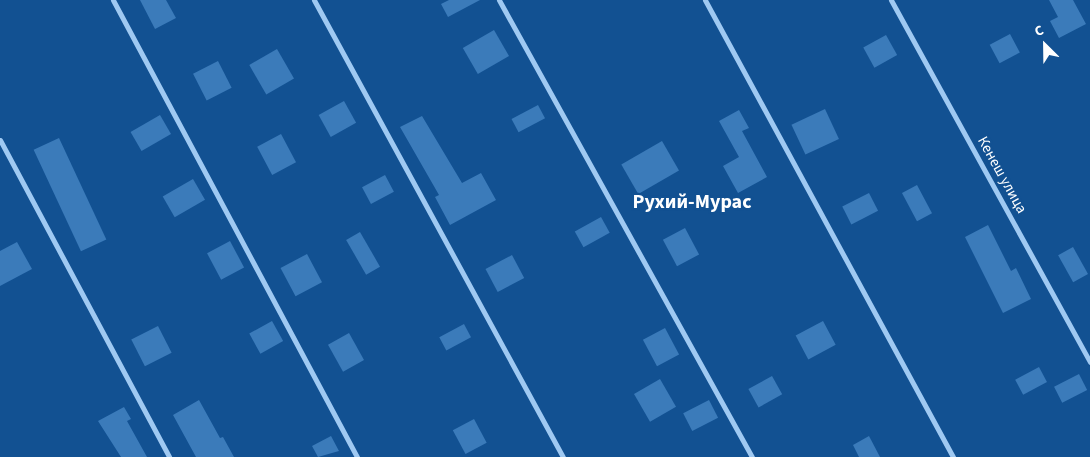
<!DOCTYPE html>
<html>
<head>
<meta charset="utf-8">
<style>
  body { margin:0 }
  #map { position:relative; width:1090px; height:457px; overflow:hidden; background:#125192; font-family:"Source Sans 3",sans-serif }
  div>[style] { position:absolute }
  .building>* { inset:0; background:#3b7bba; transform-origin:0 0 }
  .street>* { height:5px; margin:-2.5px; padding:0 2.5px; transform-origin:2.5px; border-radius:2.5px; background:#9fc9f2 }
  span { translate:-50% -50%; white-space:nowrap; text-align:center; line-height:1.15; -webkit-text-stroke:4.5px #125192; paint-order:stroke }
  .street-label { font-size:15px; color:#fff }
  .district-label { font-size:20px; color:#fff; font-weight:700 }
  .north { position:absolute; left:1020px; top:20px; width:50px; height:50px; -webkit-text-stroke:4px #125192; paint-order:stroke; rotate:337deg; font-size:14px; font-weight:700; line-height:20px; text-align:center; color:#fff }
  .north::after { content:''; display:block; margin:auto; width:18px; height:22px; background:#fff; clip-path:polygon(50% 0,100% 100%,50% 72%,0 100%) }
</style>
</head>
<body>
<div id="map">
  <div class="building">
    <i style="clip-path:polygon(140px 0,166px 0,176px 18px,155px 29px)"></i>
    <i style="clip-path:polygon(449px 0,480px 0,448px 17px,441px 4px)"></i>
    <i style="clip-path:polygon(1049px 0,1073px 0,1086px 24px,1059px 38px,1050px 21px,1058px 17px)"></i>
    <i style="left:494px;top:30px;width:30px;height:36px;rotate:60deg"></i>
    <i style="left:1010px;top:34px;width:21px;height:23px;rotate:62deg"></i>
    <i style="left:886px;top:35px;width:23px;height:26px;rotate:61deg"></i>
    <i style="left:277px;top:49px;width:34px;height:32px;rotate:60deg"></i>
    <i style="left:218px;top:61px;width:30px;height:28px;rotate:63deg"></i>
    <i style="left:344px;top:101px;width:25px;height:29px;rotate:61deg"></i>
    <i style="left:538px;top:105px;width:15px;height:30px;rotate:62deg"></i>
    <i style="left:825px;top:109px;width:33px;height:37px;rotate:65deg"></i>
    <i style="clip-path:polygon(739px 110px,749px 128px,742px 131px,767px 177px,738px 193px,723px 166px,739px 157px,719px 121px)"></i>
    <i style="left:160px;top:115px;width:22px;height:34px;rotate:60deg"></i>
    <i style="clip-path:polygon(422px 116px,462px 183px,481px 173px,496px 200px,450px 225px,435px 197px,439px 195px,400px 127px)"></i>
    <i style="left:281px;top:134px;width:32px;height:27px;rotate:62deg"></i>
    <i style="left:59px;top:138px;width:112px;height:28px;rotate:65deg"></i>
    <i style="left:662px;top:141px;width:34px;height:47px;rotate:60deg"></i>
    <i style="left:385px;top:175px;width:19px;height:26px;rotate:62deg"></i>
    <i style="left:193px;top:179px;width:24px;height:35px;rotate:60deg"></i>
    <i style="left:917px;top:185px;width:32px;height:17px;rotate:62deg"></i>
    <i style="left:869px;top:193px;width:20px;height:30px;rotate:63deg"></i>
    <i style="left:601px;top:217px;width:18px;height:30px;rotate:61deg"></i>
    <i style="clip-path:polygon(988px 225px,1011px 271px,1016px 268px,1031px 299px,1003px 313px,965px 237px)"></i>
    <i style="left:685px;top:228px;width:30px;height:25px;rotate:62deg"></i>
    <i style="left:360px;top:232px;width:40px;height:16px;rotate:60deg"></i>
    <i style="left:230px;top:241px;width:30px;height:26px;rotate:62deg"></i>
    <i style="clip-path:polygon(17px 242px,32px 269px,0 286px,0 251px)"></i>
    <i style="left:1073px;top:247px;width:31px;height:17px;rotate:61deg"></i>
    <i style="left:307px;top:254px;width:32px;height:30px;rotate:62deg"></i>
    <i style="left:512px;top:255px;width:26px;height:30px;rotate:62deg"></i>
    <i style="left:272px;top:321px;width:23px;height:26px;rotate:61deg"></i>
    <i style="left:823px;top:321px;width:27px;height:31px;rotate:62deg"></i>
    <i style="left:464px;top:324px;width:15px;height:28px;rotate:62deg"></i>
    <i style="left:158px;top:326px;width:30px;height:30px;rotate:63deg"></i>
    <i style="left:665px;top:328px;width:30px;height:25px;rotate:62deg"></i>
    <i style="left:349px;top:333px;width:31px;height:24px;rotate:61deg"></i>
    <i style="left:1039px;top:367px;width:17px;height:27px;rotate:62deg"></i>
    <i style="left:1079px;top:374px;width:18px;height:28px;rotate:63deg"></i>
    <i style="left:772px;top:376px;width:21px;height:27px;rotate:61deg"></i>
    <i style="left:660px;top:379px;width:32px;height:30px;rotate:60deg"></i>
    <i style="clip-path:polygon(199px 400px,220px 438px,223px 437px,234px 457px,196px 457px,173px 415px)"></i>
    <i style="left:709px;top:400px;width:20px;height:29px;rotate:63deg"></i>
    <i style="clip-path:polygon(124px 407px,131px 419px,127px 421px,147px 457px,121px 457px,98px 421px)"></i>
    <i style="left:474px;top:419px;width:27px;height:24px;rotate:62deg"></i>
    <i style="clip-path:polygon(331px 436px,339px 451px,318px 457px,312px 446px)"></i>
    <i style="clip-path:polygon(869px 436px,880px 457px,859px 457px,853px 445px)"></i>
  </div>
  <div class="street">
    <i style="left:113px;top:0;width:518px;rotate:61.9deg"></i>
    <i style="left:314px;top:0;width:520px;rotate:61.42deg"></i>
    <i style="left:499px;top:0;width:522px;rotate:61.03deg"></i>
    <i style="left:705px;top:0;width:520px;rotate:61.51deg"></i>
    <i style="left:891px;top:0;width:413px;rotate:61.2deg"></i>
    <i style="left:0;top:140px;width:359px;rotate:61.9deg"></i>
  </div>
  <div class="street-label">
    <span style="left:1002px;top:175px;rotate:61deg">Кенеш улица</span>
  </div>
  <div class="district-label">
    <span style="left:692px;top:202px">Рухий-Мурас</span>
  </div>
  <div class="north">С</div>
</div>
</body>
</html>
